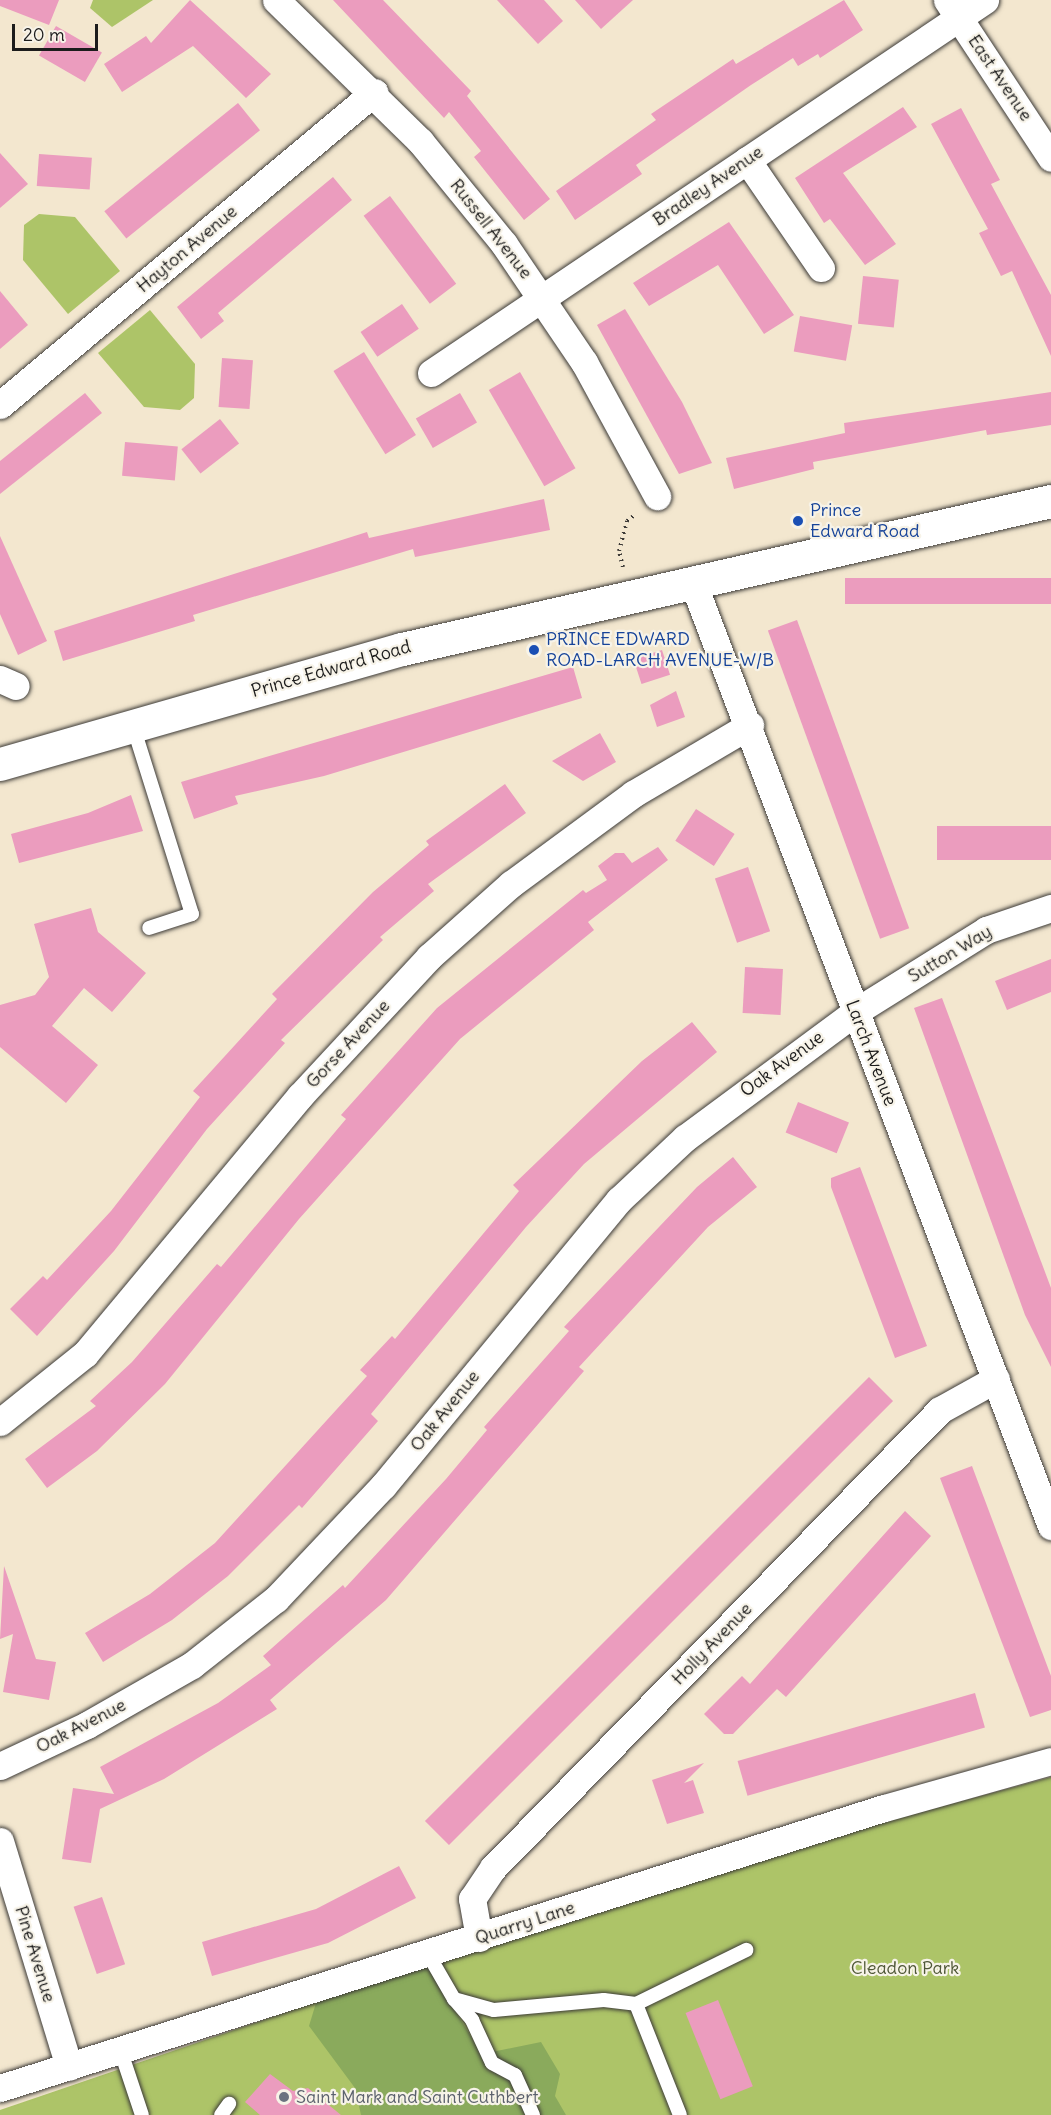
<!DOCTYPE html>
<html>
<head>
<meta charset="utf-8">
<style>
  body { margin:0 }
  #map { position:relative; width:1051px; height:2115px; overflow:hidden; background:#f3e7cf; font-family:Delius,sans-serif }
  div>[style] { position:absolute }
  .green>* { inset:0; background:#adc468 }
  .forest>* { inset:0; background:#8aaa5c }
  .building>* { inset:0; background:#eb9cbe; transform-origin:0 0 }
  .path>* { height:4px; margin-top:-2px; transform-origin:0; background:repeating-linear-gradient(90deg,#3c3a37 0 1.5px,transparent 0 6px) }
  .roads { filter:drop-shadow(0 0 2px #3c3a37) drop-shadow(0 0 2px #3c3a37) }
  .lane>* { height:14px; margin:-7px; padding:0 7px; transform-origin:7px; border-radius:7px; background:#fff }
  .street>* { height:27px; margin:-13.5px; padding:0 13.5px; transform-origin:13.5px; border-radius:13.5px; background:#fff }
  .primary>* { height:33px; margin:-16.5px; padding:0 16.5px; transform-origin:16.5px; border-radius:16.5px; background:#fff }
  .dots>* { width:16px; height:16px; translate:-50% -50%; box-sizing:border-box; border:3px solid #f7f3e8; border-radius:50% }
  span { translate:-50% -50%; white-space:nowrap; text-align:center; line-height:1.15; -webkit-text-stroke:4.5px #f7f3e8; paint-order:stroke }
  .street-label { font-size:18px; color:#1c1c1c }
  .transit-label { font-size:18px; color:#164399 }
  .left { translate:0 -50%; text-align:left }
  .park-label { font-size:18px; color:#4f5737 }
  .worship-label { font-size:18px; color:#5b616d }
  .scale { position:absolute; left:12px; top:24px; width:86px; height:27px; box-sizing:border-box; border:3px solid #1c1c1c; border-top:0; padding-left:8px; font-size:18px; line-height:21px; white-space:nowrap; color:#1c1c1c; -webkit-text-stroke:4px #f7f3e8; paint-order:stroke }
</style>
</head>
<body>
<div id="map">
  <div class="green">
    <i style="clip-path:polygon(93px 0,153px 0,112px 27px,90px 8px)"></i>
    <i style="clip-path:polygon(39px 214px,75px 217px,120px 271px,68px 314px,23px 260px,24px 225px)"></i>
    <i style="clip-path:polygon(150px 310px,195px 364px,194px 398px,180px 410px,144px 407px,98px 353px)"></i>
    <i style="clip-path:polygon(1051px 1777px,1051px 2115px,0 2115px,0 2110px,404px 1972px,884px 1822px)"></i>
  </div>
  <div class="forest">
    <i style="clip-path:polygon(426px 1965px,482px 2054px,541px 2042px,560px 2074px,555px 2096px,566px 2115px,361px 2115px,355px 2088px,309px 2026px,316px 2003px)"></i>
  </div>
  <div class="building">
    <i style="clip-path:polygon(0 0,59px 0,49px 25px,0 6px)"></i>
    <i style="clip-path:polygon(190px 0,271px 74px,246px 98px,193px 46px,122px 92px,104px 64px,146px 36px,151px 43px)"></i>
    <i style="clip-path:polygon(333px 0,383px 0,471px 91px,467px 96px,550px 199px,524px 220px,474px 157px,481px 151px,449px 112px,444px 118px)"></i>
    <i style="clip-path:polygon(497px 0,544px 0,563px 21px,538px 44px)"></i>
    <i style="clip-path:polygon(575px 0,633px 0,601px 29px)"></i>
    <i style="clip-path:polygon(844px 0,863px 30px,820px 58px,818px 54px,798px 66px,793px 58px,751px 85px,636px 165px,642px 174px,575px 220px,556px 191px,656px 120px,651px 114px,733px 59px,736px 64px)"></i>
    <i style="left:56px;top:26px;width:53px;height:34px;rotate:30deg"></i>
    <i style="left:238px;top:103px;width:35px;height:172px;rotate:51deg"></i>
    <i style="clip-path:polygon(903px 107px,917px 127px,843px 173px,896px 244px,865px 265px,830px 219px,824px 223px,795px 178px)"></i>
    <i style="clip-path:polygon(961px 108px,1000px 180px,991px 184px,1051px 295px,1051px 356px,1012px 271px,1001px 276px,979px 233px,988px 229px,931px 124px)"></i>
    <i style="clip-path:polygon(0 153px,28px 184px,0 208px)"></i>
    <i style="left:39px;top:154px;width:53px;height:32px;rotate:4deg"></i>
    <i style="clip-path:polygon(333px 177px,352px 200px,218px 313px,224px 321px,201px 339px,177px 307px)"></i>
    <i style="left:390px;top:196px;width:110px;height:33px;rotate:53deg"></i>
    <i style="clip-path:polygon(729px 222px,794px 315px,764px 334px,718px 265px,649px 306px,633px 283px)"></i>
    <i style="left:863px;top:276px;width:36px;height:48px;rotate:6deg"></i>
    <i style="clip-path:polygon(0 291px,28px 325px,0 349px)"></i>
    <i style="left:402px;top:304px;width:30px;height:50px;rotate:56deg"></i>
    <i style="clip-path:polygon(625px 309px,682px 402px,712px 463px,679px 474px,597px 325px)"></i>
    <i style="left:800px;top:316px;width:53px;height:36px;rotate:10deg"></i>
    <i style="left:364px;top:352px;width:98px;height:36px;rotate:58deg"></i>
    <i style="left:222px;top:358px;width:31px;height:49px;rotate:4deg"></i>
    <i style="left:520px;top:372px;width:111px;height:36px;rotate:60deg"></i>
    <i style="clip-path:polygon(1051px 392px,1051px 425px,987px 435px,986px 430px,813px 462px,814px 469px,734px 489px,726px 458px,845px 433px,844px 423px)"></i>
    <i style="clip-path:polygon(85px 393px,102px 413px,0 494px,0 461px)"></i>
    <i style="left:460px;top:393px;width:34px;height:51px;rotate:60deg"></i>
    <i style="left:220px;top:419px;width:31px;height:49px;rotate:52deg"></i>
    <i style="left:125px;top:442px;width:53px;height:34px;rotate:5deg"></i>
    <i style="clip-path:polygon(544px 499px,550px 530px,415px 557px,413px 549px,193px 615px,195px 621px,63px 661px,54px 631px,367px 532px,369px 538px)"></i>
    <i style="clip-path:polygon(0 536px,47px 641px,18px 655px,0 614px)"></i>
    <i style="left:1051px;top:578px;width:26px;height:206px;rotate:90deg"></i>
    <i style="left:797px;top:620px;width:328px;height:31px;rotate:70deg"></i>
    <i style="left:662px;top:650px;width:26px;height:30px;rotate:72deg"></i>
    <i style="clip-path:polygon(573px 667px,582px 698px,324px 776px,235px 796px,238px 804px,194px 819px,181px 782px)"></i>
    <i style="clip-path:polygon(676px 691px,685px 717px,657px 727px,650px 705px)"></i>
    <i style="clip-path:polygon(600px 733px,616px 762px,583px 781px,552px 761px)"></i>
    <i style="clip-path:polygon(505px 784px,526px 813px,428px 884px,434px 891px,380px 937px,383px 940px,281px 1040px,285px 1043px,207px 1129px,114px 1251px,37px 1336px,10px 1309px,43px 1276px,47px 1280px,111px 1211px,200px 1097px,193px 1091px,277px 999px,272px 994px,373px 892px,429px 845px,426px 841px)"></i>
    <i style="clip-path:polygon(131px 795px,143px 831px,19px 863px,11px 834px,88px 813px)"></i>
    <i style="left:696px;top:809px;width:46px;height:38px;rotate:33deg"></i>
    <i style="left:1051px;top:826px;width:34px;height:114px;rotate:90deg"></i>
    <i style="clip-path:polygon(658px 847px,668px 860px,588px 922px,594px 930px,460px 1039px,299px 1219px,165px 1384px,97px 1451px,47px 1488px,25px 1459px,96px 1406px,90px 1401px,132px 1362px,217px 1264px,221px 1267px,346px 1119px,341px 1115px,437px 1008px,583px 890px,586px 893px,607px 880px,598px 866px,615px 853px,624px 853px,632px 863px)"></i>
    <i style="left:748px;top:867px;width:68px;height:35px;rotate:71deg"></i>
    <i style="clip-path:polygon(91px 908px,98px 932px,146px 973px,112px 1012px,84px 988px,52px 1026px,98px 1065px,66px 1103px,0 1047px,0 1005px,35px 995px,49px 977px,34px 924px)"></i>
    <i style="clip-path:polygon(1051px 959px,1051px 992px,1007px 1010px,995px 981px)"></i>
    <i style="left:745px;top:967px;width:38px;height:46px;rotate:3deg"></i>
    <i style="clip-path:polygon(942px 998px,1051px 1288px,1051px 1367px,1025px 1315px,914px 1008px)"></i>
    <i style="clip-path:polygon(692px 1022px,717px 1052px,584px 1164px,526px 1227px,371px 1414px,378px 1421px,302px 1508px,299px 1505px,228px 1576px,172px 1620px,103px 1662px,85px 1633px,150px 1594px,215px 1543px,367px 1376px,360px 1370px,392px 1336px,395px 1339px,519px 1191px,513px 1185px,642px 1061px)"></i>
    <i style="left:798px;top:1102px;width:55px;height:33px;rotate:22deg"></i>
    <i style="clip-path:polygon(733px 1157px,757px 1187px,708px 1227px,579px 1367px,584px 1371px,386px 1600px,270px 1700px,277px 1709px,164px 1779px,100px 1809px,91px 1863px,62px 1859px,73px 1788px,114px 1794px,100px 1767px,218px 1703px,271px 1665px,263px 1656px,343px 1585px,345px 1588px,446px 1479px,487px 1430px,484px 1427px,569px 1331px,564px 1327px,697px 1187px)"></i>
    <i style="clip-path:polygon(860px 1167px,927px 1346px,895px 1358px,831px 1187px,831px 1178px)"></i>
    <i style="left:869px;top:1377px;width:34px;height:628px;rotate:45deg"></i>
    <i style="clip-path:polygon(972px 1466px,1051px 1676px,1051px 1710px,1030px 1717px,940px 1478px)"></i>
    <i style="clip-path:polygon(905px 1511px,931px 1536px,786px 1697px,777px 1689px,733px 1734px,724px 1734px,704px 1714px,742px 1676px,750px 1684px)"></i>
    <i style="clip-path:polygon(4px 1566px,36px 1659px,56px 1662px,49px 1700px,3px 1692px,13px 1634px,0 1639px)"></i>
    <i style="left:975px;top:1693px;width:36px;height:247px;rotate:74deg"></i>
    <i style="clip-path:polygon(704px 1763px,684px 1783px,693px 1780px,704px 1813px,667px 1824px,652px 1780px)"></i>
    <i style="clip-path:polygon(399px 1866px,416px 1898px,328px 1943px,212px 1976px,202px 1942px,316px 1909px)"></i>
    <i style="left:102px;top:1897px;width:71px;height:30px;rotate:71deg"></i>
    <i style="left:718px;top:2000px;width:93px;height:35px;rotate:68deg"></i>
    <i style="clip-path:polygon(270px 2074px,293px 2091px,308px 2088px,341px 2115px,260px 2115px,245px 2102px)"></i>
  </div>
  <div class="path">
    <i style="left:623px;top:567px;width:16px;rotate:-104deg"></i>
    <i style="left:619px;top:551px;width:31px;rotate:-75deg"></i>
    <i style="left:627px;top:521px;width:11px;rotate:-38deg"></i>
  </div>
  <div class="roads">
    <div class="lane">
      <i style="left:133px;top:726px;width:197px;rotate:72.6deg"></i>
      <i style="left:192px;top:914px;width:45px;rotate:162deg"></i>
      <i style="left:428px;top:1954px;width:52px;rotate:60deg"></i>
      <i style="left:454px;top:1999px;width:41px;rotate:15.4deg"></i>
      <i style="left:494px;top:2010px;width:110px;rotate:-5.2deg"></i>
      <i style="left:604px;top:2000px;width:32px;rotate:7deg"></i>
      <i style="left:636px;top:2004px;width:119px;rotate:68.4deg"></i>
      <i style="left:454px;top:1999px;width:28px;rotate:49deg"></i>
      <i style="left:472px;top:2020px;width:47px;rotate:65.1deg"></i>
      <i style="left:492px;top:2063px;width:26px;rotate:28deg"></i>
      <i style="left:515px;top:2075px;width:44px;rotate:65.8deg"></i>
      <i style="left:636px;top:2004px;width:123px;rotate:-26.1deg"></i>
      <i style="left:121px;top:2052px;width:66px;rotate:71.6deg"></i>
      <i style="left:221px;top:2115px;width:14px;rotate:-54deg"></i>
    </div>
    <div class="street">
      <i style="left:276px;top:0;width:202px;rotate:44.4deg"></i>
      <i style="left:420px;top:141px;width:133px;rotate:50.8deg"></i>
      <i style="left:504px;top:244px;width:143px;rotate:55.9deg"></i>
      <i style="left:584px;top:362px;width:153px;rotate:61.4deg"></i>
      <i style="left:947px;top:0;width:189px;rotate:56.6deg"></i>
      <i style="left:747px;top:160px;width:131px;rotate:55.6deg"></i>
      <i style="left:431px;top:373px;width:668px;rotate:-33.95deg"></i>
      <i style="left:0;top:405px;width:488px;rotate:-39.9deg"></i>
      <i style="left:692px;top:580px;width:1012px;rotate:69.22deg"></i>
      <i style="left:0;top:679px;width:17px;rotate:24deg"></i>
      <i style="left:0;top:1422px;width:109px;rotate:-38.7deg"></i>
      <i style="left:85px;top:1354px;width:336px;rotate:-50.2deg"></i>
      <i style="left:300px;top:1096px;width:190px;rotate:-47.1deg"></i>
      <i style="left:429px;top:957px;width:110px;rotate:-41.7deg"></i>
      <i style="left:511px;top:884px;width:152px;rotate:-36.4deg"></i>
      <i style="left:633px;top:794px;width:136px;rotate:-30.5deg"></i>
      <i style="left:0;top:1766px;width:96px;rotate:-25.2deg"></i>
      <i style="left:87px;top:1725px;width:121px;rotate:-29.7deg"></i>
      <i style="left:192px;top:1665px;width:107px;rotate:-38.2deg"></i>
      <i style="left:276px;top:1599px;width:156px;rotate:-46.6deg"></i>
      <i style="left:383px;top:1486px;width:371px;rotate:-50.5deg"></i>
      <i style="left:619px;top:1200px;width:91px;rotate:-43.2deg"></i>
      <i style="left:685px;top:1138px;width:212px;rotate:-36.5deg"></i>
      <i style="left:855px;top:1012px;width:155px;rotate:-32deg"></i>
      <i style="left:986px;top:930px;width:69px;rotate:-18.7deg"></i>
      <i style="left:0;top:1841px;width:236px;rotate:73deg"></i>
      <i style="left:479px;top:1938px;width:40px;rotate:-100deg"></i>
      <i style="left:472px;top:1899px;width:37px;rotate:-56deg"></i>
      <i style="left:493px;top:1868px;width:640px;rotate:-45.7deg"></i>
      <i style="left:940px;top:1410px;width:64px;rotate:-29deg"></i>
      <i style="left:0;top:2088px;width:927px;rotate:-17.58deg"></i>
      <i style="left:884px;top:1808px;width:173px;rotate:-15.7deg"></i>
    </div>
    <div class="primary">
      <i style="left:0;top:764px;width:418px;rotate:-16deg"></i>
      <i style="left:402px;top:649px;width:666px;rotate:-12.85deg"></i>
    </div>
  </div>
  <div class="dots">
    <i style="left:798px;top:521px;background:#1a4fb4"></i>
    <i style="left:534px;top:650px;background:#1a4fb4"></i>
    <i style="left:284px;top:2097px;background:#6b7280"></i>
  </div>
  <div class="street-label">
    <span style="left:1000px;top:78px;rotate:56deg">East Avenue</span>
    <span style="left:708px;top:186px;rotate:-34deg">Bradley Avenue</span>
    <span style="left:491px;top:229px;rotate:52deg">Russell Avenue</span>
    <span style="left:187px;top:249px;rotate:-40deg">Hayton Avenue</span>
    <span style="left:331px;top:669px;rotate:-16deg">Prince Edward Road</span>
    <span style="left:950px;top:954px;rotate:-31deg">Sutton Way</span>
    <span style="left:348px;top:1044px;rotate:-47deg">Gorse Avenue</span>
    <span style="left:871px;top:1053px;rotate:69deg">Larch Avenue</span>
    <span style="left:782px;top:1064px;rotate:-36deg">Oak Avenue</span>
    <span style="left:445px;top:1411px;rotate:-51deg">Oak Avenue</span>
    <span style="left:712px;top:1644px;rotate:-46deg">Holly Avenue</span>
    <span style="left:81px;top:1726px;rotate:-27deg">Oak Avenue</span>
    <span style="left:525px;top:1923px;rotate:-18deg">Quarry Lane</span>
    <span style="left:35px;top:1954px;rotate:73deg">Pine Avenue</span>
  </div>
  <div class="transit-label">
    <span class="left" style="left:810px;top:521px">Prince<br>Edward Road</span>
    <span class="left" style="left:546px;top:650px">PRINCE EDWARD<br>ROAD-LARCH AVENUE-W/B</span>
  </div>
  <div class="park-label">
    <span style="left:905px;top:1968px">Cleadon Park</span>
  </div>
  <div class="worship-label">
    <span class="left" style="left:296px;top:2097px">Saint Mark and Saint Cuthbert</span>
  </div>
  <div class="scale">20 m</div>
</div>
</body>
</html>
